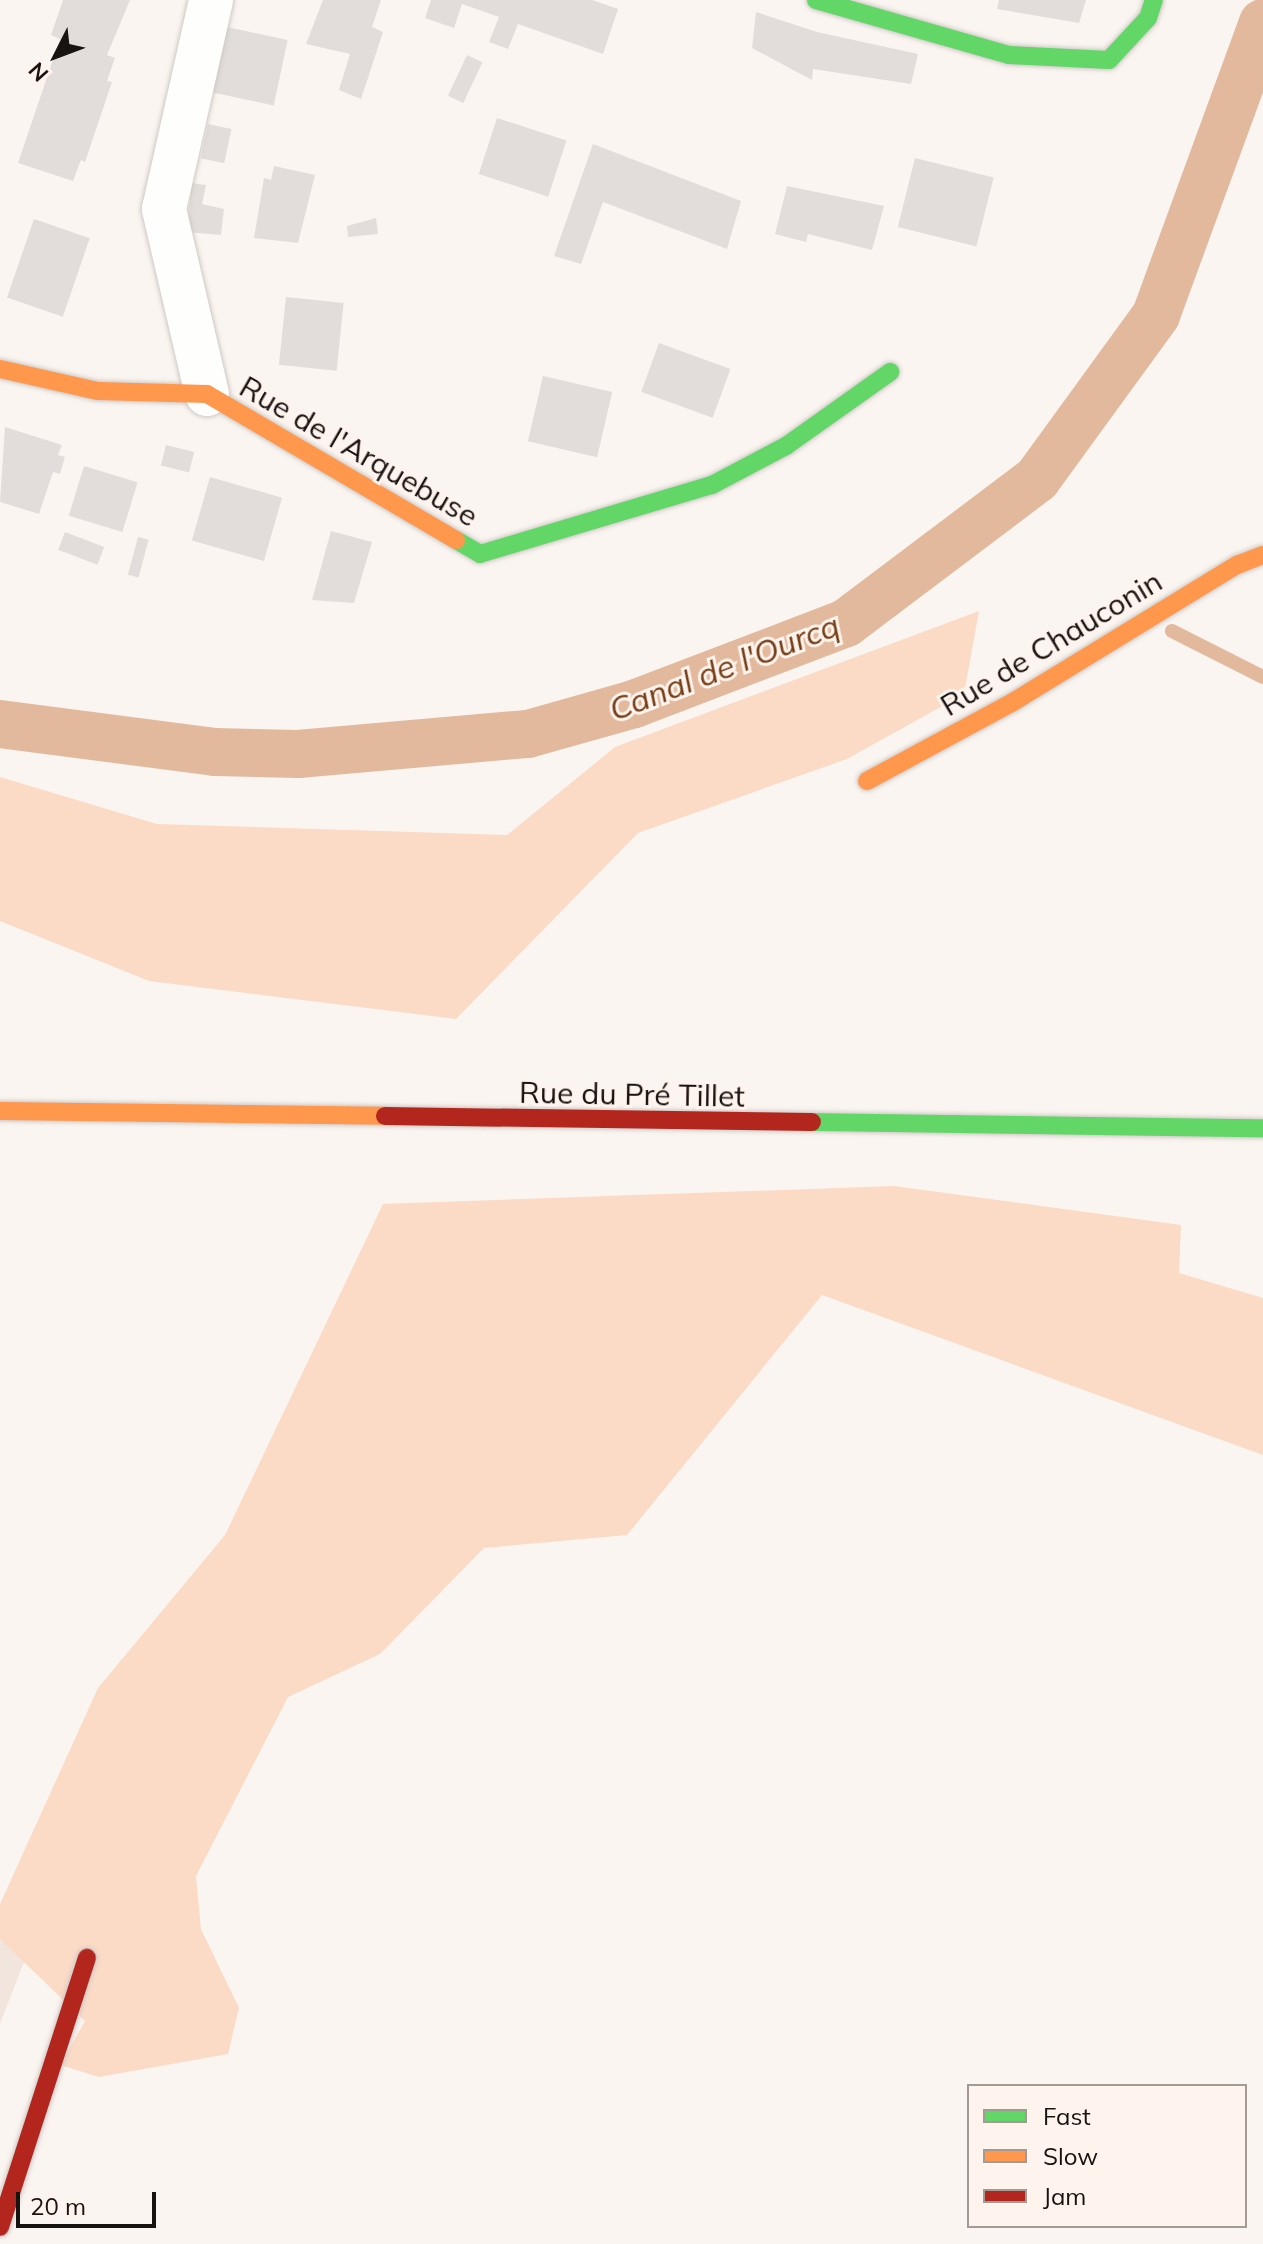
<!DOCTYPE html>
<html>
<head>
<meta charset="utf-8">
<style>
  body { margin:0 }
  #map { position:relative; width:1263px; height:2244px; overflow:hidden; background:#fbf5f1; font-family:Mulish,sans-serif }
  div>[style] { position:absolute }
  .built>* { inset:0; background:#f2e5de }
  .green>* { inset:0; background:#fbdbc6 }
  .stream>* { height:14px; margin:-7px; padding:0 7px; transform-origin:7px; border-radius:7px; background:#e3b99e }
  .canal>* { height:48px; margin:-24px; padding:0 24px; transform-origin:24px; border-radius:24px; background:#e3b99e }
  .building>* { inset:0; background:#e2ddda; transform-origin:0 0 }
  .roads { filter:drop-shadow(0 0 2px #cec9c6) drop-shadow(0 0 2px #cec9c6) }
  .street>* { height:44px; margin:-22px; padding:0 22px; transform-origin:22px; border-radius:22px; background:#fefefd }
  .fast>* { height:18px; margin:-9px; padding:0 9px; transform-origin:9px; border-radius:9px; background:#63d668 }
  .slow>* { height:18px; margin:-9px; padding:0 9px; transform-origin:9px; border-radius:9px; background:#ff974d }
  .jam>* { height:18px; margin:-9px; padding:0 9px; transform-origin:9px; border-radius:9px; background:#b3261e }
  span { translate:-50% -50%; white-space:nowrap; text-align:center; line-height:1.15; -webkit-text-stroke:6px #fff4ed; paint-order:stroke }
  .street-label { font-size:30px; color:#171311 }
  .water-label { font-size:32px; color:#743d15; font-style:italic }
  .legend { position:absolute; left:967px; top:2084px; width:280px; height:144px; box-sizing:border-box; background:#fff4ed; border:2px solid #a29a95; margin:0; padding:10px 14px; list-style:none; font-size:24px; color:#171311 }
  .legend li { display:flex; align-items:center; gap:16px; height:40px }
  .legend b { width:40px; border:2px solid #a29a95 }
  .north { position:absolute; left:16px; top:16px; width:80px; height:80px; -webkit-text-stroke:6px #fff4ed; paint-order:stroke; rotate:228deg; font-size:22px; font-weight:700; line-height:32px; text-align:center; color:#171311 }
  .north::after { content:''; display:block; margin:auto; width:28px; height:36px; background:#171311; clip-path:polygon(50% 0,100% 100%,50% 72%,0 100%) }
  .scale { position:absolute; left:16px; top:2192px; width:140px; height:36px; box-sizing:border-box; border:4px solid #171311; border-top:0; padding-left:10px; font-size:24px; line-height:28px; white-space:nowrap; color:#171311; -webkit-text-stroke:6px #fff4ed; paint-order:stroke }
</style>
</head>
<body>
<div id="map">
  <div class="built">
    <i style="clip-path:polygon(0 1905px,33px 1939px,0 2024px)"></i>
  </div>
  <div class="green">
    <i style="clip-path:polygon(979px 611px,964px 694px,847px 759px,638px 833px,456px 1019px,149px 981px,0 921px,0 777px,157px 824px,507px 835px,615px 747px)"></i>
    <i style="clip-path:polygon(894px 1186px,1181px 1225px,1179px 1273px,1263px 1298px,1263px 1455px,822px 1295px,627px 1535px,484px 1548px,380px 1654px,288px 1697px,196px 1876px,201px 1929px,239px 2008px,228px 2054px,99px 2077px,60px 2065px,85px 2021px,0 1939px,0 1904px,98px 1688px,225px 1535px,383px 1204px)"></i>
  </div>
  <div class="stream">
    <i style="left:1172px;top:631px;width:102px;rotate:26.8deg"></i>
  </div>
  <div class="canal">
    <i style="left:0;top:724px;width:217px;rotate:7.4deg"></i>
    <i style="left:215px;top:752px;width:83px;rotate:1.4deg"></i>
    <i style="left:298px;top:754px;width:231px;rotate:-5deg"></i>
    <i style="left:528px;top:734px;width:110px;rotate:-15.8deg"></i>
    <i style="left:634px;top:704px;width:227px;rotate:-20.9deg"></i>
    <i style="left:846px;top:623px;width:239px;rotate:-37deg"></i>
    <i style="left:1037px;top:479px;width:203px;rotate:-54deg"></i>
    <i style="left:1156px;top:315px;width:311px;rotate:-69.9deg"></i>
  </div>
  <div class="building">
    <i style="clip-path:polygon(63px 0,130px 0,107px 55px,115px 58px,107px 81px,112px 82px,85px 162px,81px 160px,73px 181px,18px 163px,60px 39px,51px 35px)"></i>
    <i style="clip-path:polygon(323px 0,381px 0,372px 27px,383px 32px,361px 99px,339px 90px,350px 54px,306px 44px)"></i>
    <i style="clip-path:polygon(431px 0,592px 0,618px 9px,603px 54px,518px 24px,508px 49px,489px 42px,499px 17px,462px 4px,454px 28px,425px 18px)"></i>
    <i style="clip-path:polygon(999px 0,1086px 0,1079px 23px,997px 9px)"></i>
    <i style="clip-path:polygon(756px 12px,817px 32px,918px 54px,911px 84px,813px 69px,812px 80px,752px 48px)"></i>
    <i style="left:227px;top:27px;width:62px;height:67px;rotate:12deg"></i>
    <i style="left:467px;top:55px;width:17px;height:45px;rotate:25deg"></i>
    <i style="left:497px;top:118px;width:73px;height:59px;rotate:18deg"></i>
    <i style="left:208px;top:124px;width:24px;height:35px;rotate:12deg"></i>
    <i style="clip-path:polygon(593px 144px,741px 201px,727px 249px,603px 202px,581px 264px,554px 256px)"></i>
    <i style="left:915px;top:158px;width:81px;height:71px;rotate:14deg"></i>
    <i style="clip-path:polygon(274px 166px,315px 175px,298px 243px,254px 238px,264px 178px,271px 180px)"></i>
    <i style="clip-path:polygon(192px 183px,206px 185px,202px 204px,224px 209px,221px 235px,187px 232px)"></i>
    <i style="clip-path:polygon(787px 186px,884px 206px,872px 250px,808px 234px,806px 242px,775px 234px)"></i>
    <i style="clip-path:polygon(376px 218px,378px 234px,348px 237px,347px 226px)"></i>
    <i style="left:34px;top:219px;width:59px;height:83px;rotate:19deg"></i>
    <i style="left:286px;top:297px;width:58px;height:68px;rotate:6deg"></i>
    <i style="left:659px;top:343px;width:76px;height:52px;rotate:20deg"></i>
    <i style="left:543px;top:376px;width:71px;height:67px;rotate:13deg"></i>
    <i style="clip-path:polygon(5px 427px,62px 445px,58px 455px,65px 457px,60px 474px,53px 472px,39px 514px,0 502px)"></i>
    <i style="left:166px;top:445px;width:29px;height:21px;rotate:14deg"></i>
    <i style="left:84px;top:466px;width:56px;height:52px;rotate:17deg"></i>
    <i style="left:210px;top:477px;width:75px;height:66px;rotate:16deg"></i>
    <i style="clip-path:polygon(331px 531px,372px 542px,354px 603px,312px 600px)"></i>
    <i style="left:65px;top:532px;width:42px;height:19px;rotate:21deg"></i>
    <i style="left:138px;top:537px;width:11px;height:39px;rotate:15deg"></i>
  </div>
  <div class="roads">
    <div class="street">
      <i style="left:207px;top:394px;width:190px;rotate:-103.1deg"></i>
      <i style="left:164px;top:209px;width:214px;rotate:-77.3deg"></i>
    </div>
    <div class="fast">
      <i style="left:816px;top:0;width:201px;rotate:15.9deg"></i>
      <i style="left:1009px;top:55px;width:100px;rotate:2.9deg"></i>
      <i style="left:1109px;top:60px;width:57px;rotate:-47.1deg"></i>
      <i style="left:1148px;top:18px;width:19px;rotate:-72deg"></i>
      <i style="left:456px;top:540px;width:28px;rotate:30deg"></i>
      <i style="left:480px;top:554px;width:242px;rotate:-16.6deg"></i>
      <i style="left:712px;top:485px;width:84px;rotate:-27.8deg"></i>
      <i style="left:786px;top:446px;width:128px;rotate:-35.4deg"></i>
      <i style="left:812px;top:1122px;width:451px;rotate:0.8deg"></i>
    </div>
    <div class="slow">
      <i style="left:0;top:369px;width:100px;rotate:12.7deg"></i>
      <i style="left:98px;top:391px;width:109px;rotate:1.6deg"></i>
      <i style="left:207px;top:394px;width:289px;rotate:30.4deg"></i>
      <i style="left:867px;top:781px;width:166px;rotate:-28.4deg"></i>
      <i style="left:1013px;top:702px;width:263px;rotate:-31.5deg"></i>
      <i style="left:1237px;top:565px;width:28px;rotate:-21deg"></i>
      <i style="left:0;top:1111px;width:385px;rotate:0.7deg"></i>
    </div>
    <div class="jam">
      <i style="left:385px;top:1116px;width:427px;rotate:0.8deg"></i>
      <i style="left:0;top:2227px;width:283px;rotate:-72.1deg"></i>
    </div>
  </div>
  <div class="street-label">
    <span style="left:359px;top:451px;rotate:30deg">Rue de l'Arquebuse</span>
    <span style="left:1051px;top:643px;rotate:-31deg">Rue de Chauconin</span>
    <span style="left:632px;top:1094px;rotate:1deg">Rue du Pré Tillet</span>
  </div>
  <div class="water-label">
    <span style="left:724px;top:667px;rotate:-21deg">Canal de l'Ourcq</span>
  </div>
  <ul class="legend">
  <li><b style="height:10px;background:#63d668"></b>Fast</li>
  <li><b style="height:10px;background:#ff974d"></b>Slow</li>
  <li><b style="height:10px;background:#b3261e"></b>Jam</li>
  </ul>
  <div class="north">N</div>
  <div class="scale">20 m</div>
</div>
</body>
</html>
